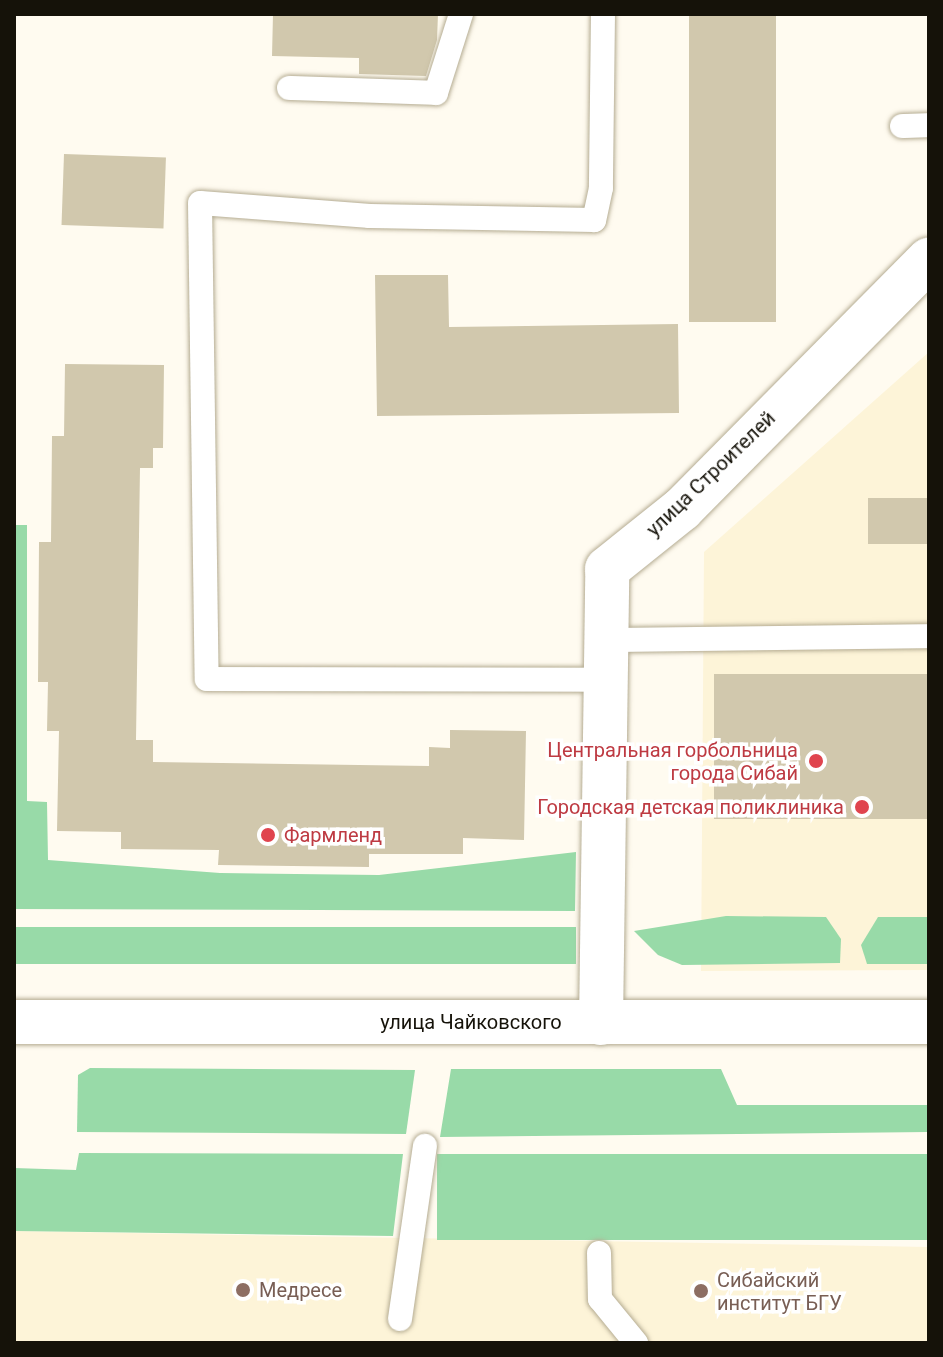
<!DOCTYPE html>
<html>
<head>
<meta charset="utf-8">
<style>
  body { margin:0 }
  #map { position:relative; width:943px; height:1357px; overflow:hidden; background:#fffbf0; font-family:Roboto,sans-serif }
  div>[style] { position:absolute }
  .built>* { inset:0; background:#fdf4d8; transform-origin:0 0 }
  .green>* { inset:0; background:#98daa8; transform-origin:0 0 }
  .building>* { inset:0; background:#d1c8ad; transform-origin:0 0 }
  .roads { filter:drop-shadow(0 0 2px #b5ac92) drop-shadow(0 0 2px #b5ac92) }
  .service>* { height:24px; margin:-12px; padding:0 12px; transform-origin:12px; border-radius:12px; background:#fff }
  .minor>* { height:44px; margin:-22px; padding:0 22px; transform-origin:22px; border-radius:22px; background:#fff }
  .tertiary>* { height:44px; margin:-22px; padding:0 22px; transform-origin:22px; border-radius:22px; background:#fff }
  .dots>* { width:22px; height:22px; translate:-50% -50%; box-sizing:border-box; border:4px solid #fff; border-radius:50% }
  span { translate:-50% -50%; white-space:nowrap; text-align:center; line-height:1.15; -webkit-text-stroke:7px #fff; paint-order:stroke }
  .street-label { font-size:20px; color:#151209 }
  .health-label { font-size:20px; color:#be3a42 }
  .right { translate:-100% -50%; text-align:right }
  .left { translate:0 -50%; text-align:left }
  .education-label { font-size:20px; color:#785e54 }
  .frame { position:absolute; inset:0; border:16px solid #151209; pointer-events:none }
</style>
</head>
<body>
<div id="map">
  <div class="built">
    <i style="clip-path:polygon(929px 352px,929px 970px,701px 971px,704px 552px)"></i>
    <i style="left:14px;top:1231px;width:915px;height:112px;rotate:1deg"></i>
  </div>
  <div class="green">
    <i style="clip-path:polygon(14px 525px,27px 525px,27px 801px,47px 802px,48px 860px,220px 873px,379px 875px,576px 852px,575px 911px,14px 909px)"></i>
    <i style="clip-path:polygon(726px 916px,826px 917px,841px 939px,840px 963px,682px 965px,658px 955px,634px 931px)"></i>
    <i style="clip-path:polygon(878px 917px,929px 917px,929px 964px,867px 964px,861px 945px)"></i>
    <i style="left:14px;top:927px;width:562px;height:37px"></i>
    <i style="clip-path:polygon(90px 1068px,415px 1070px,406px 1134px,77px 1132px,78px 1075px)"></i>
    <i style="clip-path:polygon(451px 1069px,721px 1069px,737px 1105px,929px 1105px,929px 1132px,440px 1137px)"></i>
    <i style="clip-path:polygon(79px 1153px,403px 1154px,393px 1236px,14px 1231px,14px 1168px,76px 1170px)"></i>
    <i style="left:929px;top:1154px;width:86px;height:492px;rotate:90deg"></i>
  </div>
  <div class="building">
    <i style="clip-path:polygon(273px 14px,438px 14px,437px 40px,426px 76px,359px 74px,359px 58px,272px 56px)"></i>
    <i style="left:689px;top:14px;width:87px;height:308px"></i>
    <i style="left:64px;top:154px;width:102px;height:71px;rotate:2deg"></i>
    <i style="clip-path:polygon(375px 275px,448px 275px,449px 327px,678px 324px,679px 413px,377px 416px)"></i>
    <i style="clip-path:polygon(65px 364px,164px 365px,163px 448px,153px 448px,153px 468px,140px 468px,136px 740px,153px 740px,153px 762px,429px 766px,429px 747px,450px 748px,450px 730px,526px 731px,524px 840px,463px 838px,463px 854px,369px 854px,369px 867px,218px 865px,219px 850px,121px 849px,121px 832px,57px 831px,59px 731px,47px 731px,48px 682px,38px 682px,39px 542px,51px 542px,52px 436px,64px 436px)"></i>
    <i style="left:929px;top:498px;width:46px;height:61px;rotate:90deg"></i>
    <i style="left:929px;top:674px;width:145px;height:215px;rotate:90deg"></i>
  </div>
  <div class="roads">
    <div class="service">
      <i style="left:603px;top:14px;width:174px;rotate:90.7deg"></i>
      <i style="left:601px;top:188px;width:33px;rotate:102deg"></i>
      <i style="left:594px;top:220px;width:224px;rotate:-179deg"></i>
      <i style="left:370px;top:216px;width:170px;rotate:-175.6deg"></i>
      <i style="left:200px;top:203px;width:476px;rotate:89.2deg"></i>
      <i style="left:207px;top:679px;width:399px;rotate:0.1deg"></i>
      <i style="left:289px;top:88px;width:147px;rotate:1.9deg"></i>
      <i style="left:436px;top:93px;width:83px;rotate:-72.4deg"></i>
      <i style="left:902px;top:126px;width:27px;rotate:-2deg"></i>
      <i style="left:606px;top:640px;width:323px;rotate:-0.7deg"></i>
      <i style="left:599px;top:1253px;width:46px;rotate:88.8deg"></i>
      <i style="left:600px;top:1299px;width:57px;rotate:50.7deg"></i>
      <i style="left:400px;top:1319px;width:175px;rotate:-81.8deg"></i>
    </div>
    <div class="minor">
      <i style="left:601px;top:1023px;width:454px;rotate:-89.2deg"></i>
      <i style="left:607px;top:569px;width:96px;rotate:-38.7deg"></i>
      <i style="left:682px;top:509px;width:351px;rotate:-45.3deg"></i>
    </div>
    <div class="tertiary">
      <i style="left:14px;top:1022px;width:915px"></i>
    </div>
  </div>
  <div class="dots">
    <i style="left:816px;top:761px;background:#e0444e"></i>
    <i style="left:862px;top:807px;background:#e0444e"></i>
    <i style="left:268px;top:835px;background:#e0444e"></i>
    <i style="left:243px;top:1290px;background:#8d6e63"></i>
    <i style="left:701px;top:1291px;background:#8d6e63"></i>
  </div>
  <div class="street-label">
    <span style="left:711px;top:474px;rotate:-44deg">улица Строителей</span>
    <span style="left:471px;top:1022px">улица Чайковского</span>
  </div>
  <div class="health-label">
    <span class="right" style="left:798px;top:762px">Центральная горбольница<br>города Сибай</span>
    <span class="right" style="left:844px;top:807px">Городская детская поликлиника</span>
    <span class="left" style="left:284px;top:835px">Фармленд</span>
  </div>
  <div class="education-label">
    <span class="left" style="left:717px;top:1292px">Сибайский<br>институт БГУ</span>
    <span class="left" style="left:259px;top:1290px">Медресе</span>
  </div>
  <div class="frame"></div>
</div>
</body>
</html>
